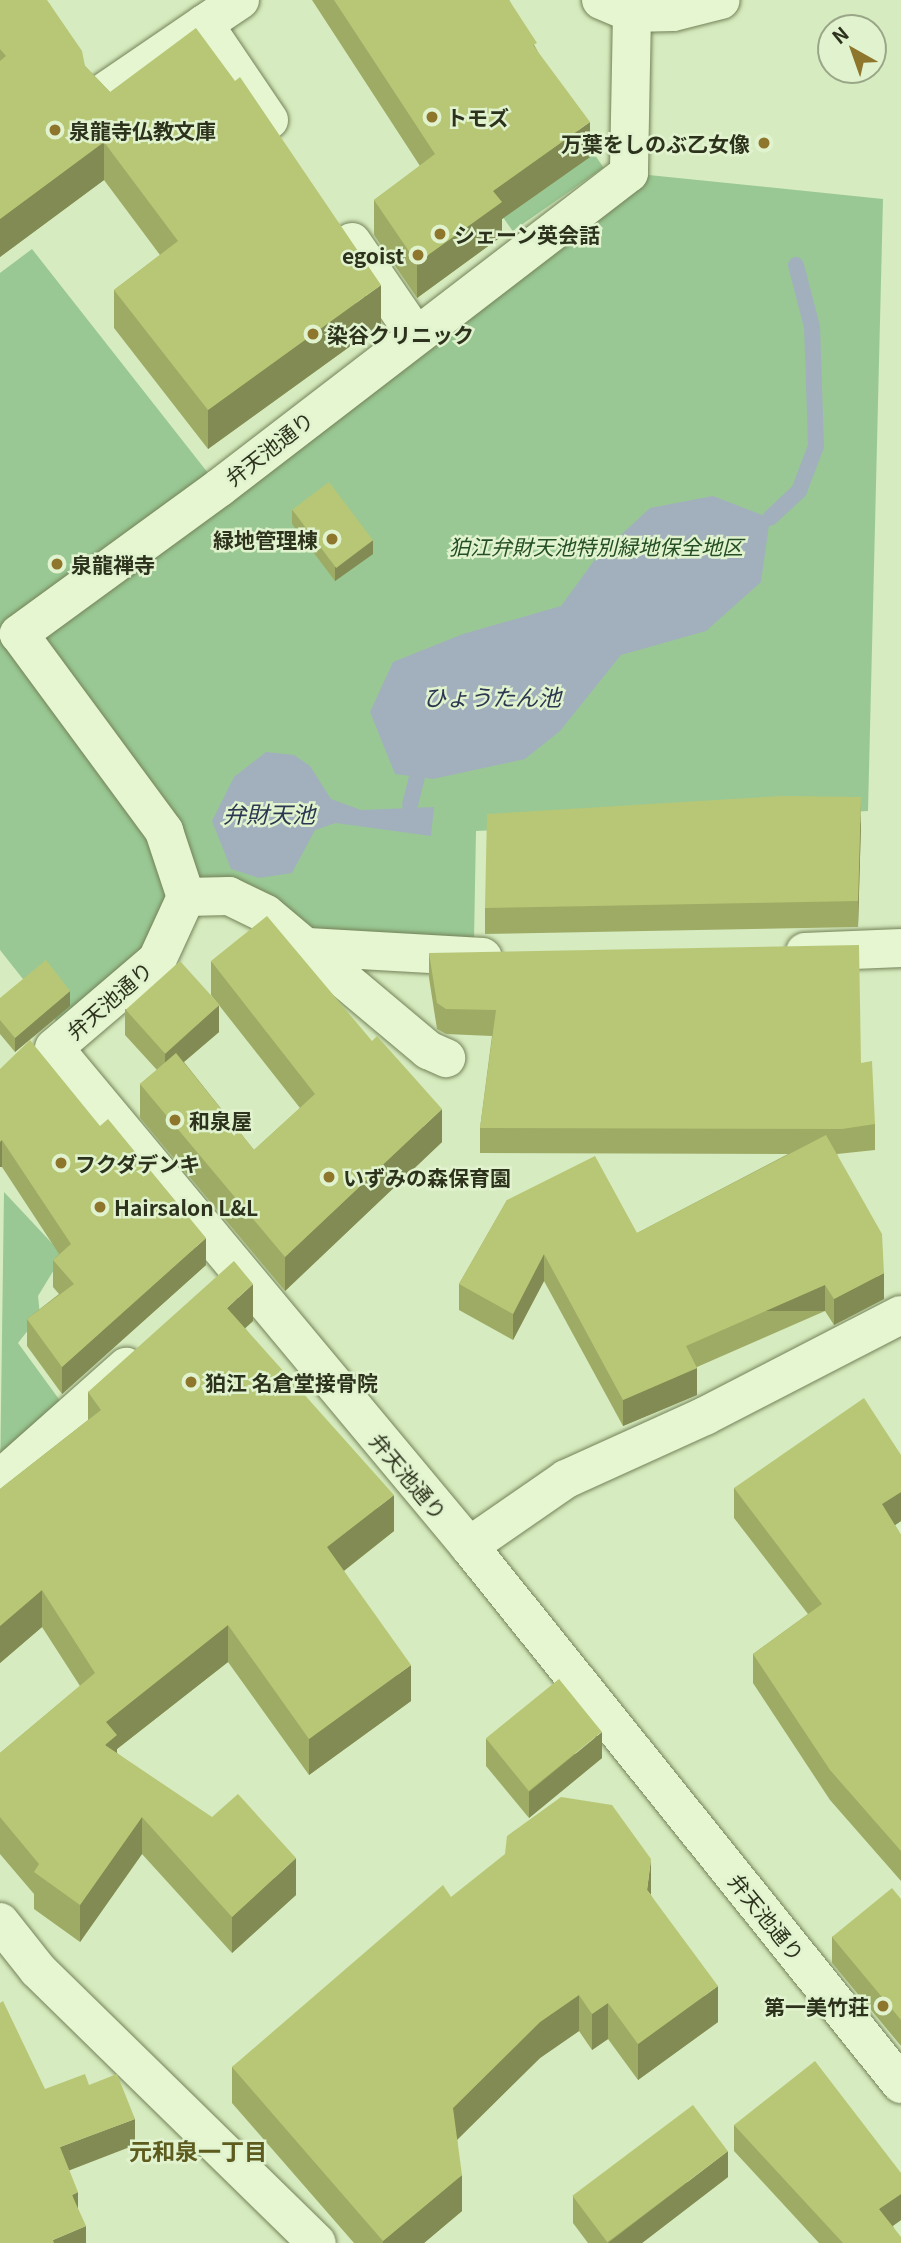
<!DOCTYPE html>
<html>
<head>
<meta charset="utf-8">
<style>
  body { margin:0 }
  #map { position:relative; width:901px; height:2243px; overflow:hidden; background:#d6ebbf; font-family:Georgia,"Noto Sans JP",serif }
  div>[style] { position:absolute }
  .green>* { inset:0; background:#99c894; transform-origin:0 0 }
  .water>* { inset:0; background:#a2b0bd }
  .stream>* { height:16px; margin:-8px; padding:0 8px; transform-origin:8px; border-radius:8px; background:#a2b0bd }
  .roads { filter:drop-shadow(0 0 2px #758258) drop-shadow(0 0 2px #758258) }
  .minor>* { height:38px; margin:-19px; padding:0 19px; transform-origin:19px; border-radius:19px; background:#e5f6d1 }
  .tertiary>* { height:38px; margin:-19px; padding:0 19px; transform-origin:19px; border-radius:19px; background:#e5f6d1 }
  .wall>* { inset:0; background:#9eab65 }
  .shaded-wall>* { inset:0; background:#818b53; transform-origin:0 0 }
  .building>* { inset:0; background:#b8c776; transform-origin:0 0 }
  .dots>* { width:19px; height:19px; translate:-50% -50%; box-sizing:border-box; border:4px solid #e1f3ce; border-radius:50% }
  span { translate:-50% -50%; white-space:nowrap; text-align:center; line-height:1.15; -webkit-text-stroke:5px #e1f3ce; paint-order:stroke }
  .poi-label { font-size:21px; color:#2d321c; font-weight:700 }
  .left { translate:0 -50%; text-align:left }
  .right { translate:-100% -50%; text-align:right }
  .street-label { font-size:21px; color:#2d321c }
  .park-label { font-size:21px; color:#244e25; font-style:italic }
  .water-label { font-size:23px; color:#2c3751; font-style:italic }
  .neighbourhood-label { font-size:23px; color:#5d5b1e; font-weight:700 }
  .north { position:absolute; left:817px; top:14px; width:70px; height:70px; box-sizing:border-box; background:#e1f3ce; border:2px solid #99a687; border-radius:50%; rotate:320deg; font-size:19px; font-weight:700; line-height:28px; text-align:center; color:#2d321c }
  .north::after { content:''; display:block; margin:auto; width:24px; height:32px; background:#8e762c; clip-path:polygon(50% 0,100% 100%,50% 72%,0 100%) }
</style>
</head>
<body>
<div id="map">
  <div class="green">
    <i style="left:548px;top:88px;width:97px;height:111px;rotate:55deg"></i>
    <i style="clip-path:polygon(629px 173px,883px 199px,868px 811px,476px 831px,474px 940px,308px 947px,186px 897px,68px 1036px,0 950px,0 273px,32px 249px,219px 487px)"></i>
    <i style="clip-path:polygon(4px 1192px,63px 1255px,38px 1296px,40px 1315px,18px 1343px,72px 1417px,0 1480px)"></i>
  </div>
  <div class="water">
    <i style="clip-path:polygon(713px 496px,770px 518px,761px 582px,706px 631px,621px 655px,560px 731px,525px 759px,433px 779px,395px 774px,370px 712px,393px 662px,463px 634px,561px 606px,596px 558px,650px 508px)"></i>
    <i style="clip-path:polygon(266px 752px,294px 755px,310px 766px,331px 799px,361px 810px,434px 807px,431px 836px,336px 823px,315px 830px,292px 873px,259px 878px,231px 869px,212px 821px,234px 777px)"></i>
  </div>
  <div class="stream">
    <i style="left:770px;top:518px;width:40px;rotate:-43deg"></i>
    <i style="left:799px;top:491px;width:48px;rotate:-69.3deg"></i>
    <i style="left:816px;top:446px;width:119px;rotate:-91.9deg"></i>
    <i style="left:812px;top:327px;width:64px;rotate:-104.5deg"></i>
    <i style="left:410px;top:805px;width:29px;rotate:-76deg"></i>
  </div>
  <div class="roads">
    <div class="minor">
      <i style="left:240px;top:0;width:43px;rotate:146.3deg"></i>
      <i style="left:204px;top:24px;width:116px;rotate:55.9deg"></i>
      <i style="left:632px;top:13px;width:160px;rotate:91.1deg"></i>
      <i style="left:629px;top:173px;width:517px;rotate:142.47deg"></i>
      <i style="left:219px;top:488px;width:248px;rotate:143.9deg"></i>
      <i style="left:19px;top:634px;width:245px;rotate:53.6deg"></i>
      <i style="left:164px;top:831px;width:70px;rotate:71.6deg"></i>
      <i style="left:186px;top:897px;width:69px;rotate:114.7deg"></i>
      <i style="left:157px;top:960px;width:135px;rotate:139.5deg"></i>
      <i style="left:54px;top:1048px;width:648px;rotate:50.19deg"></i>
      <i style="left:469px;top:1546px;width:690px;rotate:51.24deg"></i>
      <i style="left:103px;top:93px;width:122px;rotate:-34.3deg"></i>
      <i style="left:352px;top:242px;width:112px;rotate:55.6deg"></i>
      <i style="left:186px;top:897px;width:43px;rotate:-1.3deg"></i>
      <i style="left:229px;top:896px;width:41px;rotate:25.9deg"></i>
      <i style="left:266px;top:914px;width:212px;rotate:40deg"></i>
      <i style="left:428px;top:1050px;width:20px;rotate:24deg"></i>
      <i style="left:308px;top:947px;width:175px;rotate:3.3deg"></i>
      <i style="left:805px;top:952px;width:96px;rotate:-2.4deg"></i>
      <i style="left:0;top:1479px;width:169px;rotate:-41.6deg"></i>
      <i style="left:469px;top:1546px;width:118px;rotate:-34.6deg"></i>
      <i style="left:566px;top:1479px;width:153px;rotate:-24.4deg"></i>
      <i style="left:705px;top:1416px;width:220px;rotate:-27.3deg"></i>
      <i style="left:0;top:1922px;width:61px;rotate:51.6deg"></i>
      <i style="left:38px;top:1970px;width:390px;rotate:44.4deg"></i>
    </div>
    <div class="tertiary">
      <i style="left:601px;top:0;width:34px;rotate:23deg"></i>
      <i style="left:632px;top:13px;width:41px;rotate:-1.4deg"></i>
      <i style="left:673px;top:12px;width:49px;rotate:-14deg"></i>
    </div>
  </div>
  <div class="wall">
    <i style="clip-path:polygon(0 0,49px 3px,85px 66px,110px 92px,381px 324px,208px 449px,114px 328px,114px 290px,160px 255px,104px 180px,0 257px)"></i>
    <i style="clip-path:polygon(312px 0,509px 0,537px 50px,590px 157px,502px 219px,502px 236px,417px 298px,374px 235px,374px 200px,420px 166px)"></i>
    <i style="clip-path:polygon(292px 510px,373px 554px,335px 581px,292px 524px)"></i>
    <i style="clip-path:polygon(861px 823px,858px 927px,485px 934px,485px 908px)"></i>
    <i style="clip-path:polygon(429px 953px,861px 1063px,875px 1124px,875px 1150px,837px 1154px,884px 1299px,834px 1325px,825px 1311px,697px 1367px,697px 1395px,623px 1426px,544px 1281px,513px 1340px,459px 1310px,459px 1284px,507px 1200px,637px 1233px,788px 1154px,480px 1153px,480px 1128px,492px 1036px,446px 1034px,437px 1029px,429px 978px)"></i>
    <i style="clip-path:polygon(211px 961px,442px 1142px,285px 1291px,140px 1118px,140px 1084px,157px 1070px,125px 1035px,125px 1009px,219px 1032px,184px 1062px,254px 1150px,300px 1108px,211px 995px)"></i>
    <i style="clip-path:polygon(0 998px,70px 1006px,15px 1052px,0 1034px)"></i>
    <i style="clip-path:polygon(0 1069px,206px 1265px,62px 1394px,27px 1346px,27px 1319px,59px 1294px,53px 1287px,53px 1260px,59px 1254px,2px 1167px)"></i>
    <i style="clip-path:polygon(253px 1321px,245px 1328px,394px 1531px,344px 1571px,411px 1701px,309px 1775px,228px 1662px,117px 1749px,117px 1753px,296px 1895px,232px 1953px,142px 1854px,80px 1942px,34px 1909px,34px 1894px,0 1854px,0 1753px,80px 1686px,42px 1627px,0 1663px,0 1489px,88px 1420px,88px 1392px)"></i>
    <i style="clip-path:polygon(901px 1455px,901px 1521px,895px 1525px,901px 1535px,901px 1881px,830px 1800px,753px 1683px,753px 1654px,808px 1614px,734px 1518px,734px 1488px)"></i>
    <i style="clip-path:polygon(486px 1739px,602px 1758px,529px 1818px,486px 1766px)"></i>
    <i style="clip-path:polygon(651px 1895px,718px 2022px,638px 2080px,608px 2039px,592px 2050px,579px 2031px,540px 2058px,457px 2139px,462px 2211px,424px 2243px,354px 2243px,232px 2103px,232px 2067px,451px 1897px)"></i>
    <i style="clip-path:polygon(901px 1899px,901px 2046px,832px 1963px,832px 1937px)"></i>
    <i style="clip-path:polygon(734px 2125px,901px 2173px,901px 2220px,893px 2226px,901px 2243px,819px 2243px,734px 2151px)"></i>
    <i style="clip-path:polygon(728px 2177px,642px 2243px,588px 2243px,573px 2223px,573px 2196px)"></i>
  </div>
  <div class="shaded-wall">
    <i style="clip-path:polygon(590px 122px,590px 157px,502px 219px,502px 236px,417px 298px,417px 263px,493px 191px)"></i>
    <i style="clip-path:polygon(104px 142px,104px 180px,0 257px,0 219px)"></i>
    <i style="clip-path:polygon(381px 285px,381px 324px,208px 449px,208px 410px)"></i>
    <i style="clip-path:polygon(373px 540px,373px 554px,335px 581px,335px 567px)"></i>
    <i style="clip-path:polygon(861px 797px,861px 823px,858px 927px,858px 901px)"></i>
    <i style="clip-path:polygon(70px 991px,70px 1006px,15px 1052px,15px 1038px)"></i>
    <i style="clip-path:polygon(219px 1005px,219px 1032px,165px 1078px,165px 1052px)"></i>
    <i style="clip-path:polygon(442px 1109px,442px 1142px,285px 1291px,285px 1257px)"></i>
    <i style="left:2px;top:1140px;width:27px;height:3px;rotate:90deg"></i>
    <i style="clip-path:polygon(206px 1238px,206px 1265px,62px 1394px,62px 1367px)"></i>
    <i style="clip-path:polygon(544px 1254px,544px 1281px,513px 1340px,513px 1314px)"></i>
    <i style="clip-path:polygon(884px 1273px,884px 1299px,834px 1325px,834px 1299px)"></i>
    <i style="clip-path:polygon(253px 1284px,253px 1321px,227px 1345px,227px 1308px)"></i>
    <i style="left:825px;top:1285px;width:26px;height:152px;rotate:90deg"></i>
    <i style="clip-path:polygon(697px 1368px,697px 1395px,623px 1426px,623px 1400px)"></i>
    <i style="clip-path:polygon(901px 1492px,901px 1521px,882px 1534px,882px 1504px)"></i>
    <i style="clip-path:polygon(394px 1495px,394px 1531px,327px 1584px,327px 1547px)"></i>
    <i style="clip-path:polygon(42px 1590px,42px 1627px,0 1663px,0 1626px)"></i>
    <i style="clip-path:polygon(228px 1625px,228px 1662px,117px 1749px,117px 1772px,105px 1782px,106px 1722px)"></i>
    <i style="clip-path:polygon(411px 1665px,411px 1701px,309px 1775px,309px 1739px)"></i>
    <i style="clip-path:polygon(602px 1732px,602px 1758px,529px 1818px,529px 1792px)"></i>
    <i style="clip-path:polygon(142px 1817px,142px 1854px,80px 1942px,80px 1905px)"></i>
    <i style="clip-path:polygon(296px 1858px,296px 1895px,232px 1953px,232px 1917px)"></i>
    <i style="clip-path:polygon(651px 1859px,651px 1895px,647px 1890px)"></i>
    <i style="clip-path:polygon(718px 1986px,718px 2022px,638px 2080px,638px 2044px)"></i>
    <i style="clip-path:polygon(579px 1995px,579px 2031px,540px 2058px,453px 2144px,453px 2108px,540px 2022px)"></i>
    <i style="clip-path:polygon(608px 2003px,608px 2039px,592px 2050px,592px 2014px)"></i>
    <i style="clip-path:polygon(135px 2119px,135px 2145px,60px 2174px,60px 2147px)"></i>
    <i style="clip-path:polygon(728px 2151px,728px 2177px,642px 2243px,608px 2243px)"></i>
    <i style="clip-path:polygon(462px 2175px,462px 2211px,424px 2243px,383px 2243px,383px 2241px)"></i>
    <i style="clip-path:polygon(78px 2192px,78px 2219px,72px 2195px)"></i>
    <i style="clip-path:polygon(901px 2194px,901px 2220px,879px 2235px,879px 2209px)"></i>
    <i style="clip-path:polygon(86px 2226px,86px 2243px,53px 2243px,53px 2240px)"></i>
  </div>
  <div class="building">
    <i style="clip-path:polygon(0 0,47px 0,82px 51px,85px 66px,110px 92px,196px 28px,235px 81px,240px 77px,381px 285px,208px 410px,114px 290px,178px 241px,104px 142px,0 219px,0 61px,6px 56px,0 49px)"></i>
    <i style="clip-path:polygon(334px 0,509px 0,537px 43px,533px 45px,590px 122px,493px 191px,502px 202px,417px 263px,374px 200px,435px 154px)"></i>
    <i style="left:329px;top:482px;width:73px;height:46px;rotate:53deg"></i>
    <i style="clip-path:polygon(782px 796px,861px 797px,858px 901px,485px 908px,487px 814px)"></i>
    <i style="clip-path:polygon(267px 916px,372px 1041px,377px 1036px,442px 1109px,285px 1257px,140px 1084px,176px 1053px,254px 1150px,315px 1094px,211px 961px)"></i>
    <i style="clip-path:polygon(859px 945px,861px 1063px,872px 1061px,875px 1124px,842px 1129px,480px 1128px,496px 1010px,446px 1009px,437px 1003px,429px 953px)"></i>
    <i style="clip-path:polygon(46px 960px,70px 991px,15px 1038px,0 1020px,0 998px)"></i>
    <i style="left:180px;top:961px;width:59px;height:73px;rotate:48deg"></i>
    <i style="clip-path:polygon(30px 1040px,100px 1126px,108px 1119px,206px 1238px,62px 1367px,27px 1319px,74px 1284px,53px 1260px,71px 1244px,2px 1140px,0 1142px,0 1069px)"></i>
    <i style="clip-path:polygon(826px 1135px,882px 1234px,884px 1273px,834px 1299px,825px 1285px,686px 1346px,697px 1368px,623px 1400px,544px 1254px,513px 1314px,459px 1284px,507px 1200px,595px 1156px,637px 1233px)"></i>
    <i style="clip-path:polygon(234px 1261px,253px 1284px,227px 1308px,394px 1495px,327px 1547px,411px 1665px,309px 1739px,228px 1625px,106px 1722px,117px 1735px,105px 1745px,212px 1817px,238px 1794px,296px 1858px,232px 1917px,142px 1817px,80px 1905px,34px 1872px,39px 1864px,0 1817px,0 1753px,95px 1673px,42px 1590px,0 1626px,0 1489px,101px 1410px,88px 1392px)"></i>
    <i style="clip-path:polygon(864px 1398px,901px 1455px,901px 1492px,882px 1504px,901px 1535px,901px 1851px,830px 1770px,753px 1654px,822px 1604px,734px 1488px)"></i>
    <i style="left:559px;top:1679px;width:68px;height:94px;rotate:51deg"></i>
    <i style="clip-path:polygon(561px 1797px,612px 1805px,651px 1859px,647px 1890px,718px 1986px,638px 2044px,608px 2003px,592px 2014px,579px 1995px,540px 2022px,453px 2108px,462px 2175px,383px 2241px,232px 2067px,443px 1885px,451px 1897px,505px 1854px,507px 1836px)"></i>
    <i style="clip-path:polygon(892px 1888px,901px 1899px,901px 2020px,832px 1937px)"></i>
    <i style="clip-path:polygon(3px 2001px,45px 2089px,85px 2074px,89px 2085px,117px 2074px,135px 2119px,60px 2147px,78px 2192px,72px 2195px,86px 2226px,53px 2240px,54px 2243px,0 2243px,0 2003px)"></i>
    <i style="clip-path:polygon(815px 2061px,901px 2173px,901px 2194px,879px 2209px,901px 2237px,901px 2243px,843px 2243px,734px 2125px)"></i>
    <i style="left:693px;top:2105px;width:58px;height:151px;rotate:53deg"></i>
  </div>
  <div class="dots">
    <i style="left:432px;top:117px;background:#8e762c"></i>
    <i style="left:55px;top:130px;background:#8e762c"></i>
    <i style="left:764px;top:143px;background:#8e762c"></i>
    <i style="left:440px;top:234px;background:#8e762c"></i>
    <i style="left:418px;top:255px;background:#8e762c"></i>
    <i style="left:313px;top:334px;background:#8e762c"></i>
    <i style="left:332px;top:539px;background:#8e762c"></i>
    <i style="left:57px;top:564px;background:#8e762c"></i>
    <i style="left:175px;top:1120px;background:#8e762c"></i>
    <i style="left:61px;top:1163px;background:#8e762c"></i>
    <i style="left:329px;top:1177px;background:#8e762c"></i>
    <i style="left:100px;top:1207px;background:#8e762c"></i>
    <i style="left:191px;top:1382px;background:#8e762c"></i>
    <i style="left:883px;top:2006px;background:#8e762c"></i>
  </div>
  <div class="poi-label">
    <span class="left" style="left:446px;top:117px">トモズ</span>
    <span class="left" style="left:69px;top:130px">泉龍寺仏教文庫</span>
    <span class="right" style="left:750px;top:143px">万葉をしのぶ乙女像</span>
    <span class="left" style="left:454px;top:234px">シェーン英会話</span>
    <span class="right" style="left:404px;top:255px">egoist</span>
    <span class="left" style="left:327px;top:334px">染谷クリニック</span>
    <span class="right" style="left:318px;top:539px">緑地管理棟</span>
    <span class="left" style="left:71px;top:564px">泉龍禅寺</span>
    <span class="left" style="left:189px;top:1120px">和泉屋</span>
    <span class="left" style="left:75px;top:1163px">フクダデンキ</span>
    <span class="left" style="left:343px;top:1177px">いずみの森保育園</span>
    <span class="left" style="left:114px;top:1207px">Hairsalon L&amp;L</span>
    <span class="left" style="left:205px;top:1382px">狛江 名倉堂接骨院</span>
    <span class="right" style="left:869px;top:2006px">第一美竹荘</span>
  </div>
  <div class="street-label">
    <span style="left:269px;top:448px;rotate:-38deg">弁天池通り</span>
    <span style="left:109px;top:1000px;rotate:-41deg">弁天池通り</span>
    <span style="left:409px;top:1476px;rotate:50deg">弁天池通り</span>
    <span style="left:767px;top:1917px;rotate:51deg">弁天池通り</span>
  </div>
  <div class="park-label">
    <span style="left:596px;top:546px">狛江弁財天池特別緑地保全地区</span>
  </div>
  <div class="water-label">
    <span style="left:492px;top:696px">ひょうたん池</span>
    <span style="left:269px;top:813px">弁財天池</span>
  </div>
  <div class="neighbourhood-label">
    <span style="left:198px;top:2150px">元和泉一丁目</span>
  </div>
  <div class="north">N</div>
</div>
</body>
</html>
